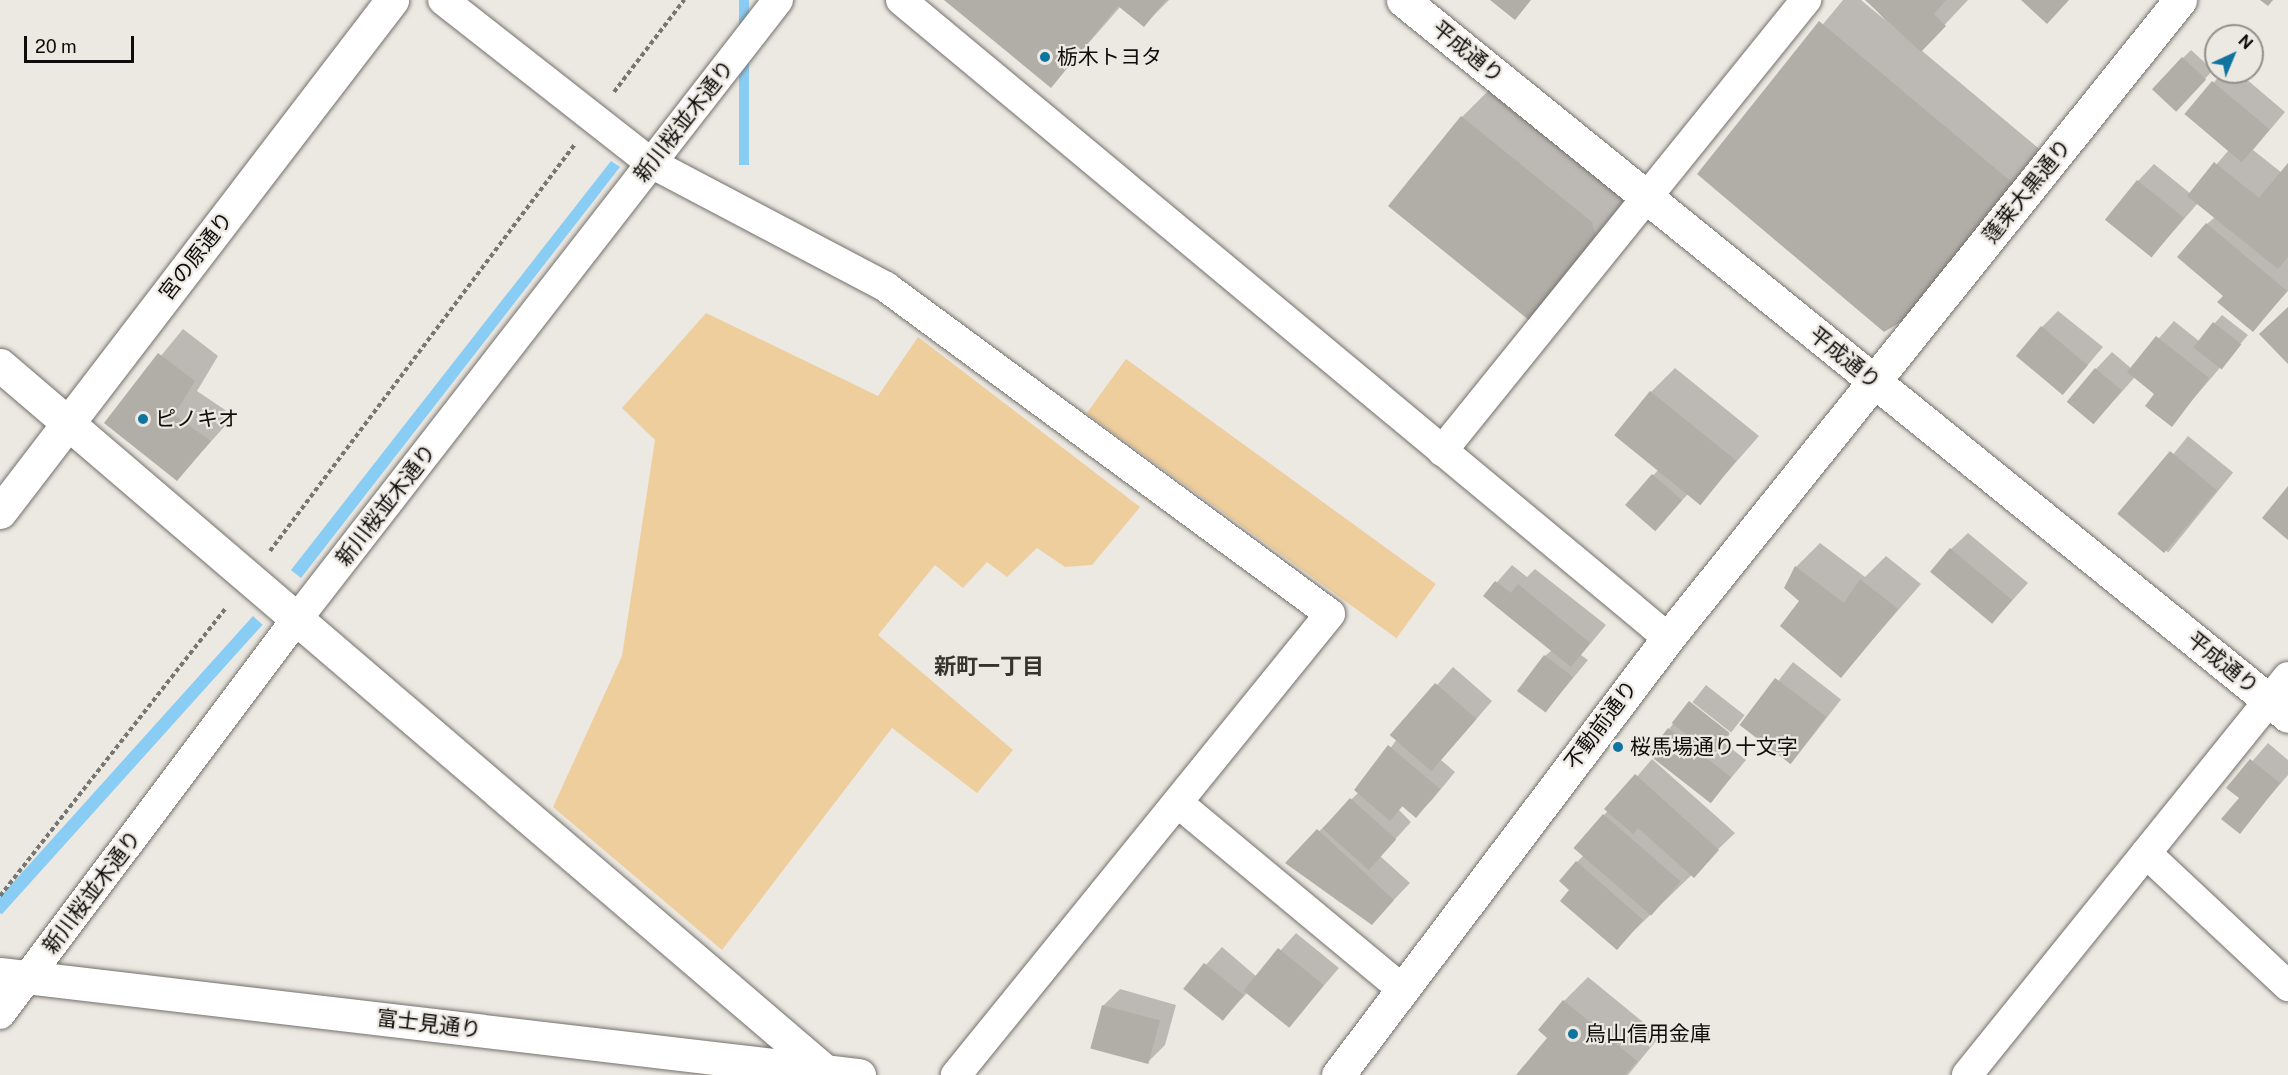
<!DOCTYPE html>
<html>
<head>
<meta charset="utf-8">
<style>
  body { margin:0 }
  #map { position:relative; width:2288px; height:1075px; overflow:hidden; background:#ece8e2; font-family:"Public Sans","Noto Sans JP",sans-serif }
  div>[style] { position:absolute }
  .green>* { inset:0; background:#efce9d; transform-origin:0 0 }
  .water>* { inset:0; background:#8acdf4; transform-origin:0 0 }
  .shadow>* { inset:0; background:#0003; transform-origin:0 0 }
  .building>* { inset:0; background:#b1ada7; transform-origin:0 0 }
  .path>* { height:4px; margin-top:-2px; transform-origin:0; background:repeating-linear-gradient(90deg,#787672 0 4.5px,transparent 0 7.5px) }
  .roads { filter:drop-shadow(0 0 2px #74706b) drop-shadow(0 0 2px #74706b) }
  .minor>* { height:30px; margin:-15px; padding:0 15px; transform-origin:15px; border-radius:15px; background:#fff }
  .tertiary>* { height:33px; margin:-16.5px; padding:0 16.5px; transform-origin:16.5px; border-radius:16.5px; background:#fff }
  .dots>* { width:16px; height:16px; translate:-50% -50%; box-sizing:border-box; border:3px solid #ece8e2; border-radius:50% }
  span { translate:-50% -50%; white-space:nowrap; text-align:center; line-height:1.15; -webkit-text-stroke:4.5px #ece8e2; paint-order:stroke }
  .street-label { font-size:21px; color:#0e0d0b }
  .poi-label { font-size:21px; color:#0e0d0b }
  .left { translate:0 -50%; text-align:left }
  .neighbourhood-label { font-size:22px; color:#37342f; font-weight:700 }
  .north { position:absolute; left:2204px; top:24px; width:60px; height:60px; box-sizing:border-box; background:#ece8e2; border:2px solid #93908c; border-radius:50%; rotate:44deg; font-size:16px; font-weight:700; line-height:24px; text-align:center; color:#0e0d0b }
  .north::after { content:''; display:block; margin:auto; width:21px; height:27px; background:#0f74a0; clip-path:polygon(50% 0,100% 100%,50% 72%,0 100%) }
  .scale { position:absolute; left:24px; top:36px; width:110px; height:27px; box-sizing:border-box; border:3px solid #0e0d0b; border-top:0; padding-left:8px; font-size:18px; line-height:21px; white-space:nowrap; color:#0e0d0b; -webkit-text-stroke:4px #ece8e2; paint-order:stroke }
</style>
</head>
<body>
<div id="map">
  <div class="green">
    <i style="clip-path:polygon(706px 313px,878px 396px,918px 337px,1140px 507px,1092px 565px,1065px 567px,1037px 548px,1007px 577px,987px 562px,963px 588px,935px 565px,878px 635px,1013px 750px,977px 793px,892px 728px,722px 950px,553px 807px,622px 656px,655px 440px,622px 408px)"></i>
    <i style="left:1126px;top:359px;width:383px;height:67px;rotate:36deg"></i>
  </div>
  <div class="water">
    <i style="left:739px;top:0;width:10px;height:165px"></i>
    <i style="clip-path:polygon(611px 161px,620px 167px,301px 578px,291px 570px)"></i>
    <i style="left:253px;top:616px;width:13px;height:390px;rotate:42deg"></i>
  </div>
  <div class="shadow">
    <i style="clip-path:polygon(946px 0,1169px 0,1144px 25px,1121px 6px,1051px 86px)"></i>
    <i style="clip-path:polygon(1843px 0,1861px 0,1885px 20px,1867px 0,1968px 0,1921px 50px,2043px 152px,1939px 285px,1699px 174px)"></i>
    <i style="clip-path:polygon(2191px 50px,2213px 70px,2185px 101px,2183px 58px)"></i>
    <i style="clip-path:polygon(2223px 72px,2238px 72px,2285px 112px,2253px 150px,2282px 173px,2288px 165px,2288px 291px,2253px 330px,2225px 296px,2207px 224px,2215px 217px,2198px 203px,2152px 256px,2138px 181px,2154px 164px,2191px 194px,2228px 151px,2186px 114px)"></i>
    <i style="clip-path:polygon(1493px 86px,1622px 191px,1626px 206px,1561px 288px,1462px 117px)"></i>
    <i style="clip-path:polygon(2058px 311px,2103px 347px,2064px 393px,2042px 327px)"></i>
    <i style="clip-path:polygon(2222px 315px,2248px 335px,2171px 425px,2156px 394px,2135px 377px,2094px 423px,2096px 369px,2112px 352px,2132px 369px,2174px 321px,2199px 341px)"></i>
    <i style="clip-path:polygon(183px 329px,218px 356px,197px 391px,234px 416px,177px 479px,106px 423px)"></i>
    <i style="clip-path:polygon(1675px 368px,1759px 436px,1700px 503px,1688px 494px,1655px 529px,1627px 505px,1659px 469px,1651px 392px)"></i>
    <i style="left:2188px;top:436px;width:58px;height:103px;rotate:39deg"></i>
    <i style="clip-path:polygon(1968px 533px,2028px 583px,1992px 623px,1951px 549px)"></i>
    <i style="clip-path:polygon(1820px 543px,1865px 577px,1886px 556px,1921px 584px,1841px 676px,1801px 601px,1796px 567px)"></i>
    <i style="clip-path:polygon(1512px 565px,1527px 577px,1535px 569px,1606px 625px,1581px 655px,1588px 660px,1546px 711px,1545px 656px,1552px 650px,1485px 596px)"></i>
    <i style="left:1793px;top:662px;width:61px;height:82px;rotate:38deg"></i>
    <i style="clip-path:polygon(1453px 667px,1492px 701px,1441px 760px,1455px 772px,1432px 800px,1416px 816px,1403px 806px,1399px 810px,1411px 822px,1380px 856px,1410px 883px,1388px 906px,1346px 899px,1341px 903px,1287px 863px,1359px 792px,1397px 739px,1393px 735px)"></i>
    <i style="left:1706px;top:685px;width:49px;height:22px;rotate:38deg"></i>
    <i style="clip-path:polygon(1690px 703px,1730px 734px,1723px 742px,1746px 760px,1711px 802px,1669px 729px)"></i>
    <i style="clip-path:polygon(2268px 743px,2288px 760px,2288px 775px,2239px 832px,2241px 797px,2229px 788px)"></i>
    <i style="clip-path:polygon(1652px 759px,1735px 833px,1616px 948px,1571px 890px,1577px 862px,1584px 855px,1576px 848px)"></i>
    <i style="clip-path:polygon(1296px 933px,1339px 968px,1290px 1025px,1248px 992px,1223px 1019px,1185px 988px,1222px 947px,1257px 977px)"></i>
    <i style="clip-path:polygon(1588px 977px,1660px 1036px,1628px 1075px,1518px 1075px,1549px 1038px,1564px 1001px)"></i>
    <i style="clip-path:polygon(1120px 989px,1176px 1005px,1165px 1045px,1148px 1062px,1103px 1006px)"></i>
  </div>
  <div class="building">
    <i style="clip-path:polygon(944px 0,1166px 0,1144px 27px,1118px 6px,1051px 88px)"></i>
    <i style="clip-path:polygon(1490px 0,1531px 0,1515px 20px)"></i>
    <i style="clip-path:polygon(1865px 0,1946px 0,1934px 14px,1946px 26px,1921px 52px)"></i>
    <i style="clip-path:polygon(2021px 0,2069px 0,2047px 24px)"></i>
    <i style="clip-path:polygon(2260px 0,2273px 0,2268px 6px)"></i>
    <i style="clip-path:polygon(1819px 21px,2014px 184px,1909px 317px,1884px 332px,1697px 174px)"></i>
    <i style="left:2182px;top:57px;width:33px;height:44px;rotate:43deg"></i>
    <i style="left:2212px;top:81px;width:75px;height:43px;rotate:40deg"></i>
    <i style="clip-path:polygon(1461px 116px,1592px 222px,1596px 238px,1530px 321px,1388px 206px)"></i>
    <i style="clip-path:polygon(2214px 162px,2259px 198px,2288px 163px,2288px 257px,2278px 269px,2187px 196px)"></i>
    <i style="left:2137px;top:180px;width:60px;height:51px;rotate:39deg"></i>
    <i style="clip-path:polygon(2206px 223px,2287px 291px,2253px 332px,2217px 302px,2223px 296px,2177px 257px)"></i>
    <i style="clip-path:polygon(2288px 307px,2288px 364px,2259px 334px)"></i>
    <i style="left:2213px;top:322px;width:36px;height:32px;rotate:38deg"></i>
    <i style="left:2041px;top:326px;width:61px;height:39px;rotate:40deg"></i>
    <i style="clip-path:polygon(2156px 336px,2209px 378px,2172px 427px,2145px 406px,2154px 394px,2127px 372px)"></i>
    <i style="clip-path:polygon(158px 353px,195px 381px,174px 415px,211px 441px,177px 481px,104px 423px)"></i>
    <i style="left:2095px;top:368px;width:35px;height:44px;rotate:40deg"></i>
    <i style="left:1650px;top:391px;width:111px;height:57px;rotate:39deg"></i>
    <i style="left:2170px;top:451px;width:61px;height:82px;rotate:40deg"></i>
    <i style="left:1652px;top:474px;width:40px;height:41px;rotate:41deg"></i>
    <i style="clip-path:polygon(2288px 486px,2288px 540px,2262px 518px)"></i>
    <i style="left:1950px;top:548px;width:81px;height:31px;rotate:40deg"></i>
    <i style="clip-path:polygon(1795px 566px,1844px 603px,1860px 579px,1898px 609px,1841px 678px,1780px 626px,1799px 601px,1784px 588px)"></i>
    <i style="clip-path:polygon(1495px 581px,1511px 593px,1518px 584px,1590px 643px,1571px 667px,1483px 596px)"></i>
    <i style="left:1544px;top:655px;width:36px;height:45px;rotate:37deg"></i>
    <i style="left:1775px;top:678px;width:64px;height:59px;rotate:37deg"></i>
    <i style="left:1435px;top:683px;width:55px;height:69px;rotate:41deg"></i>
    <i style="left:1689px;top:701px;width:51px;height:28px;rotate:38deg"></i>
    <i style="left:1668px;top:728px;width:80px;height:33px;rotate:38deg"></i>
    <i style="clip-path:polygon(1388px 745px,1440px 789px,1416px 818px,1402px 806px,1390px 821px,1354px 790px)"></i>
    <i style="clip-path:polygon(2250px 759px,2280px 783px,2240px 834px,2221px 819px,2239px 798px,2226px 788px)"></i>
    <i style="clip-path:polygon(1635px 774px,1719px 850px,1694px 878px,1638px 828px,1633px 834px,1604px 809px)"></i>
    <i style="left:1350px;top:798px;width:62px;height:41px;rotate:42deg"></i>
    <i style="left:1603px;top:814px;width:103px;height:45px;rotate:41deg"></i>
    <i style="clip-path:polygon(1317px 829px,1394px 900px,1372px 925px,1285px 863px)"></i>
    <i style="clip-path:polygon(1576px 861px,1643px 920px,1617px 950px,1560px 901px,1569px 890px,1559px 881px)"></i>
    <i style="left:1278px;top:948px;width:59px;height:55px;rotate:39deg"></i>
    <i style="left:1204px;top:963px;width:51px;height:33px;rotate:39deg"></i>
    <i style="clip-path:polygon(1563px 1000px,1637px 1061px,1625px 1075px,1516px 1075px,1547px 1038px,1538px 1030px)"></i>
    <i style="left:1102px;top:1005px;width:60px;height:45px;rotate:15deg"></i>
  </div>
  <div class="path">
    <i style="left:614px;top:92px;width:116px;rotate:-52.7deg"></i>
    <i style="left:270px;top:551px;width:509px;rotate:-53.15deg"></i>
    <i style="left:0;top:896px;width:367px;rotate:-51.9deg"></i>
  </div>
  <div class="roads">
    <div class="minor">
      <i style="left:443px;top:0;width:264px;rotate:38.1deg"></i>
      <i style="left:651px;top:163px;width:266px;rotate:27.8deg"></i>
      <i style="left:886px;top:287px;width:551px;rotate:36.37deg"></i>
      <i style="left:1330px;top:614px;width:594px;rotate:129.05deg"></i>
      <i style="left:901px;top:0;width:998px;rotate:39.75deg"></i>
      <i style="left:1442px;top:451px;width:580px;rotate:-51.09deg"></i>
      <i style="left:1178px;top:803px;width:290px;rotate:39.7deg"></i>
      <i style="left:2146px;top:853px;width:195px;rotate:43.1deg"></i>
      <i style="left:0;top:1014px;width:494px;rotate:-53.1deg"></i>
      <i style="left:297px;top:619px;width:784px;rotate:-52.15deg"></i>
      <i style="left:1967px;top:1075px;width:511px;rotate:-51.11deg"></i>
    </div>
    <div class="tertiary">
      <i style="left:1403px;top:0;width:1138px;rotate:38.97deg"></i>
      <i style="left:0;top:365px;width:1087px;rotate:40.56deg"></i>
      <i style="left:0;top:512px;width:645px;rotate:-52.56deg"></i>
      <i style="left:0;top:974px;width:865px;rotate:6.71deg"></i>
      <i style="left:1338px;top:1075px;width:548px;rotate:-52.94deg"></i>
      <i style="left:1668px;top:638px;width:818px;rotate:-51.25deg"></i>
    </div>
  </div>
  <div class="dots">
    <i style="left:1045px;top:57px;background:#0f74a0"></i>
    <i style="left:143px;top:419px;background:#0f74a0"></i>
    <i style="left:1618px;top:747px;background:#0f74a0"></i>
    <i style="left:1573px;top:1034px;background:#0f74a0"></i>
  </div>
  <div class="street-label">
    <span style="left:1468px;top:52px;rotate:39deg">平成通り</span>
    <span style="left:684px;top:121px;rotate:-52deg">新川桜並木通り</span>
    <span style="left:2027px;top:191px;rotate:-51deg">蓬莱大黒通り</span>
    <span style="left:196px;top:256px;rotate:-52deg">宮の原通り</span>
    <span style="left:1845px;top:358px;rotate:39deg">平成通り</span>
    <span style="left:386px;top:505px;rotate:-52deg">新川桜並木通り</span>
    <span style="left:2223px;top:663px;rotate:39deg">平成通り</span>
    <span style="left:1601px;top:725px;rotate:-53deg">不動前通り</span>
    <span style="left:92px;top:892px;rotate:-53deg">新川桜並木通り</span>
    <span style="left:429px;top:1024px;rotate:7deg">富士見通り</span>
  </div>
  <div class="poi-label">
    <span class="left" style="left:1057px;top:57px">栃木トヨタ</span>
    <span class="left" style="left:155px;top:419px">ピノキオ</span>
    <span class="left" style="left:1630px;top:747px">桜馬場通り十文字</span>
    <span class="left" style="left:1585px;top:1034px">烏山信用金庫</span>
  </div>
  <div class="neighbourhood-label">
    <span style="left:989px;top:667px">新町一丁目</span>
  </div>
  <div class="north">N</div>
  <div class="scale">20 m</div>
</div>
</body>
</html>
